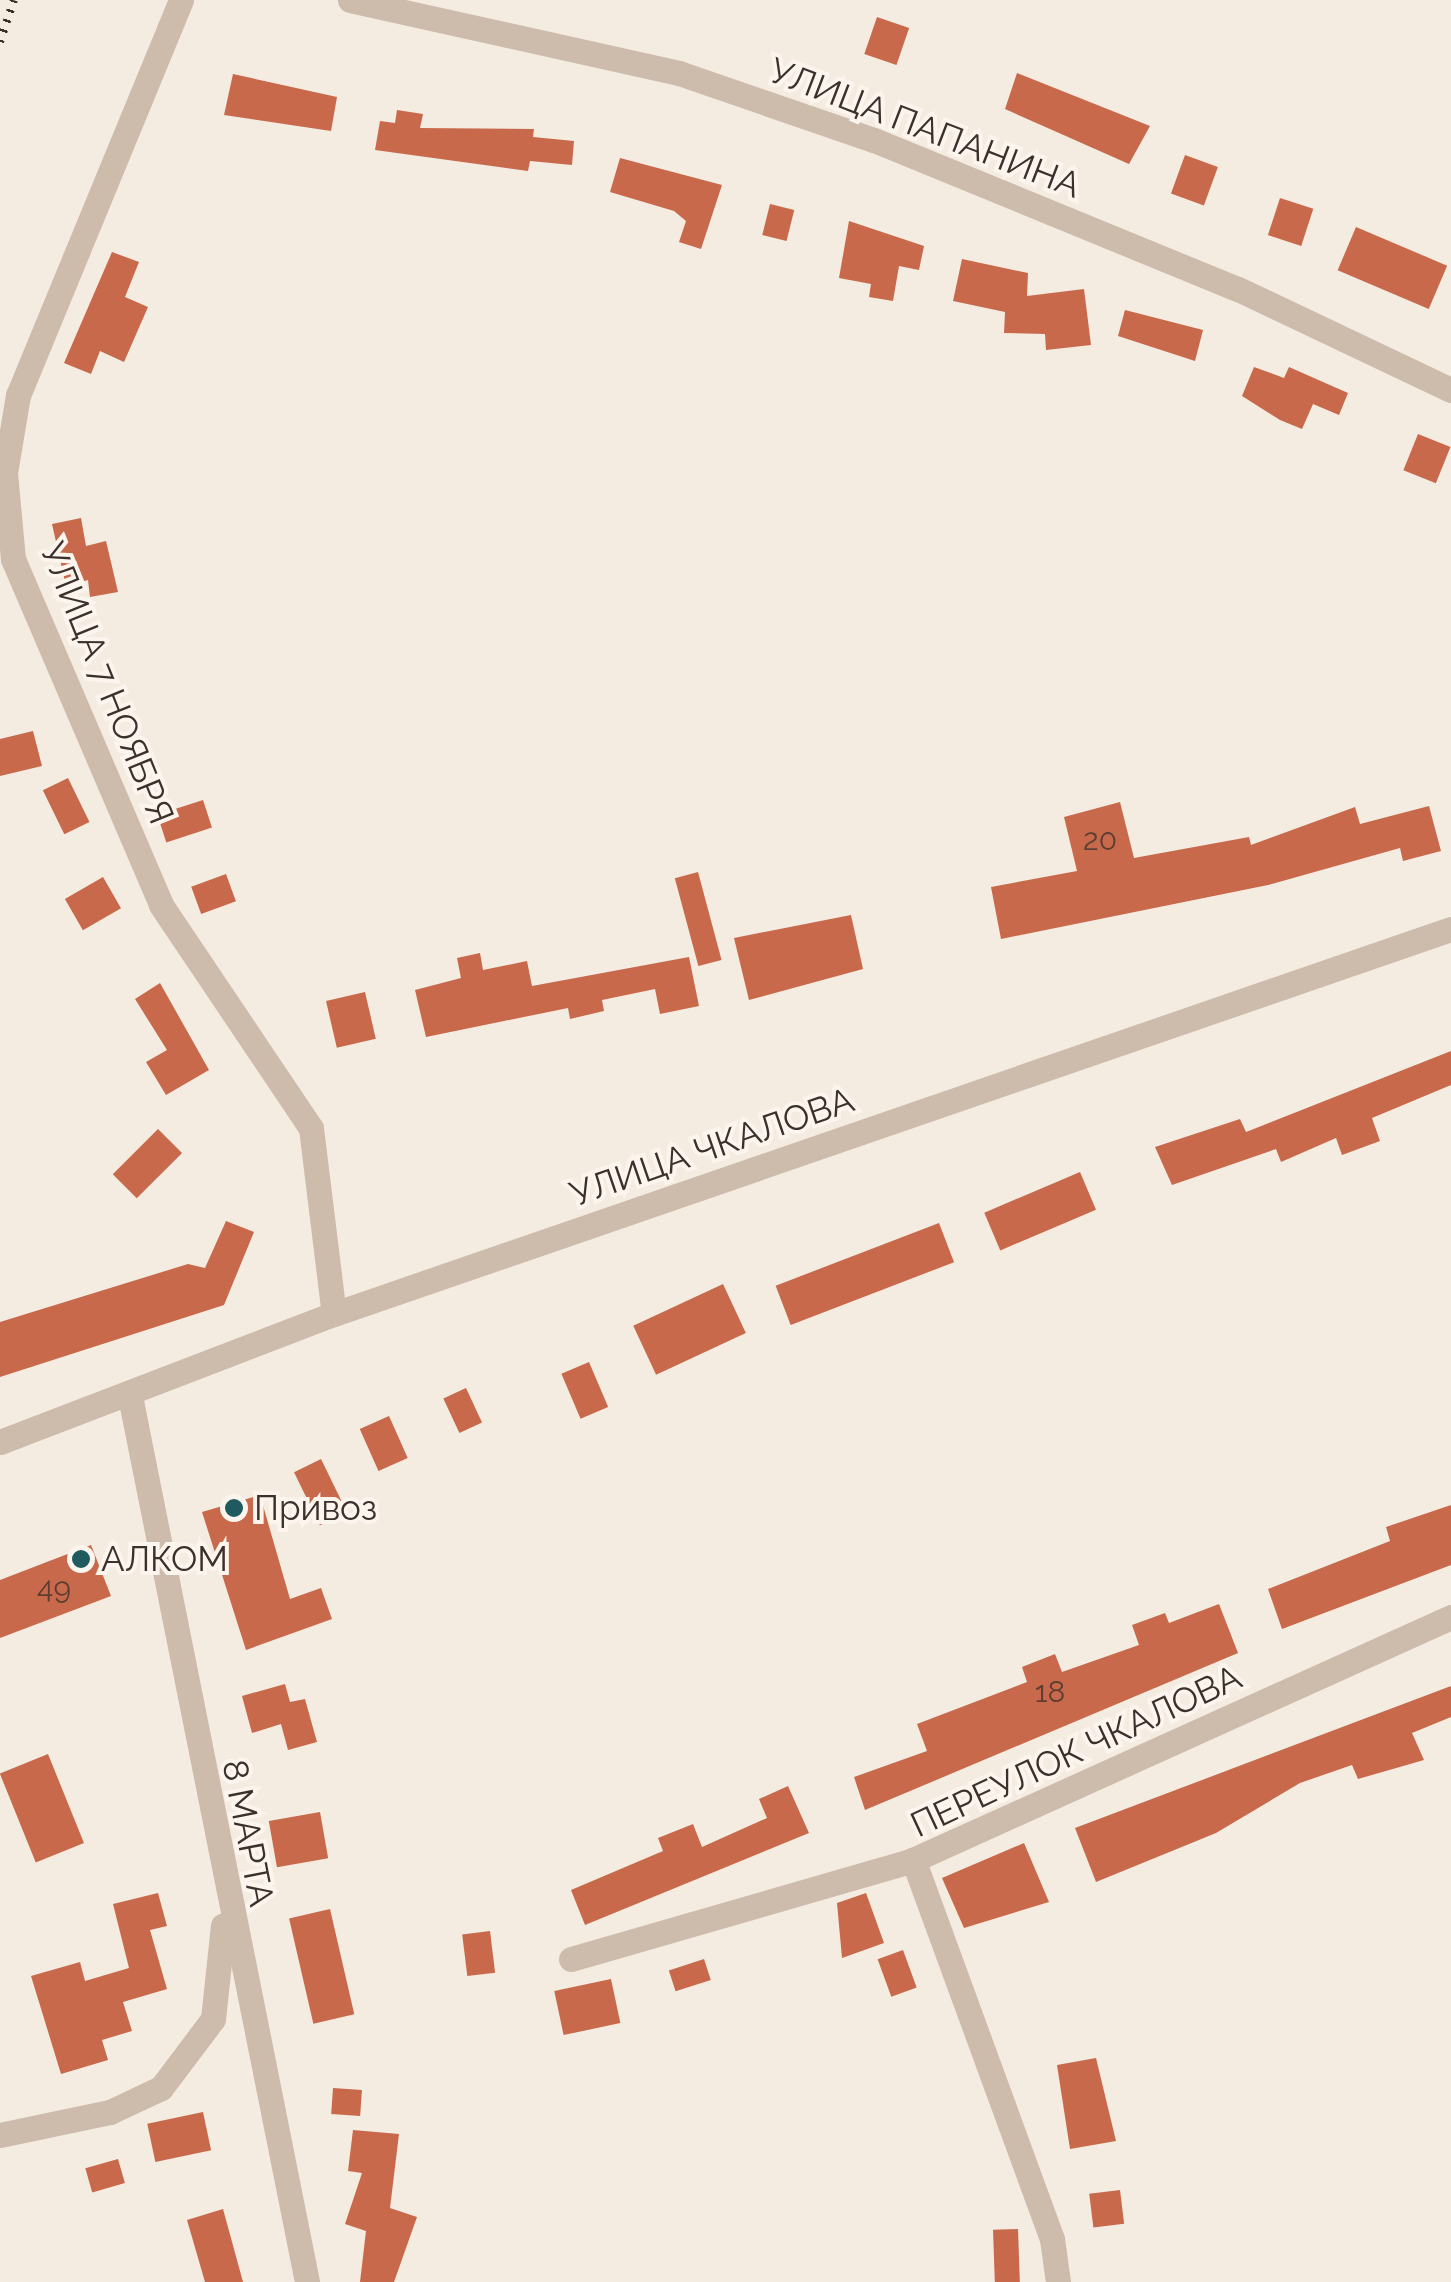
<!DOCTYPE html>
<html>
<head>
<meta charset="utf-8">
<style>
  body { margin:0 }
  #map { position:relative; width:1451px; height:2282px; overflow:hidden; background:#f4ebe1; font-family:Raleway,sans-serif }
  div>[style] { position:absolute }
  .building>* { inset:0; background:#c8694b; transform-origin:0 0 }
  .minor>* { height:25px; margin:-12.5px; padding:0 12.5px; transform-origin:12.5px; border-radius:12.5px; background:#cdbbac }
  .tertiary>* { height:25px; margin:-12.5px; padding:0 12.5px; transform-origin:12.5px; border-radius:12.5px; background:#cdbbac }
  .rail>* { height:8px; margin-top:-4px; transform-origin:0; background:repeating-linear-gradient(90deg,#3b302b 0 2.5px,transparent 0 10.5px) }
  .dots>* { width:28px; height:28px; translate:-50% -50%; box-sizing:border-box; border:5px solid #fbf5ee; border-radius:50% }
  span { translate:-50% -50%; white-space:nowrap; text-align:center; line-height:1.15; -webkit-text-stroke:8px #fbf5ee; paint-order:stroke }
  .number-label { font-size:30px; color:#5e3e33 }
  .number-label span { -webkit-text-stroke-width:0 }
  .street-label { font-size:35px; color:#3b302b }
  .poi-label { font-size:35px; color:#3b302b }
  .left { translate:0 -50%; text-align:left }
</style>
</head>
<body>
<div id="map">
  <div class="building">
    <i style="left:877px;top:17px;width:34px;height:39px;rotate:19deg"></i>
    <i style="clip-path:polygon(1017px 73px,1150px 126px,1129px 164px,1005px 109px)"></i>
    <i style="clip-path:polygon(233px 74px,337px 97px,331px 131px,224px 115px)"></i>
    <i style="clip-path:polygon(397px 110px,423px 114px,420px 128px,534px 129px,533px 137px,574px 141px,572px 165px,530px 161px,528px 171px,375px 150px,380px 121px,395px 123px)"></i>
    <i style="left:1185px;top:155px;width:35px;height:41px;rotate:20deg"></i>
    <i style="clip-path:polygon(620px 158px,722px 185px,701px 249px,679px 242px,686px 221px,674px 211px,610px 192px)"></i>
    <i style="left:1280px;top:198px;width:35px;height:39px;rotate:18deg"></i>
    <i style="left:770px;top:204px;width:25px;height:32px;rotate:14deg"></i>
    <i style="clip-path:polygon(849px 221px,924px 246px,919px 270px,899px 266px,893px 301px,869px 297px,871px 284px,839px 278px)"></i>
    <i style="left:1356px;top:227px;width:99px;height:47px;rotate:23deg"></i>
    <i style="clip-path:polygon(112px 252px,139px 262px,125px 297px,148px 307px,124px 362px,100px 351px,91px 374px,64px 363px)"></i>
    <i style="clip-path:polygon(962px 259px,1028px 273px,1027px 296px,1084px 289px,1091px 345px,1046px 350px,1045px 334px,1004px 333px,1005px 312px,953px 301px)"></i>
    <i style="clip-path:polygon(1125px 310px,1203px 330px,1195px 361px,1118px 336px)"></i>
    <i style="clip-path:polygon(1254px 367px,1284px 378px,1289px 367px,1348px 393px,1339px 415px,1313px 404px,1302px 429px,1280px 420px,1242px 396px)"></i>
    <i style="left:1418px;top:434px;width:35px;height:39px;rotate:22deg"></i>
    <i style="clip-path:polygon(81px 518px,86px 546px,106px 541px,118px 592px,90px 597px,88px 580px,66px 586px,52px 524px)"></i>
    <i style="clip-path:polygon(33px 731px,42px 766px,0 776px,0 739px)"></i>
    <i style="left:68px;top:778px;width:49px;height:28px;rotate:64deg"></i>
    <i style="left:203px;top:800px;width:29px;height:48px;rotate:72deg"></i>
    <i style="clip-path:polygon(1120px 802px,1134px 858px,1249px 837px,1251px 845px,1355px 807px,1360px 824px,1429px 806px,1441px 851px,1403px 861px,1400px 848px,1268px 885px,1001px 939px,991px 887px,1077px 871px,1064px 817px)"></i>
    <i style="left:698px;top:872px;width:91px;height:24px;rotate:75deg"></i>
    <i style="left:226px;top:874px;width:29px;height:37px;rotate:70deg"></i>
    <i style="left:103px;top:877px;width:36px;height:44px;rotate:60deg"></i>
    <i style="clip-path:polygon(851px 915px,863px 969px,749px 1000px,734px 938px)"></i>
    <i style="clip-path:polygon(480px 953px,483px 970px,527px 961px,532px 986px,689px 957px,699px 1006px,660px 1014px,655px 989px,602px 1000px,604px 1011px,570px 1019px,568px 1008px,426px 1037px,415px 990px,461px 978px,457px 958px)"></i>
    <i style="clip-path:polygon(160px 983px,209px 1070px,166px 1095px,146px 1062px,167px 1050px,135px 999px)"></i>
    <i style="left:365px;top:992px;width:48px;height:40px;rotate:77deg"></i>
    <i style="clip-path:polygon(1451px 1051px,1451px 1085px,1372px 1118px,1380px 1141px,1342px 1155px,1336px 1138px,1281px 1162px,1276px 1149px,1172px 1185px,1155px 1147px,1240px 1119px,1246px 1132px)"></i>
    <i style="left:158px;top:1129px;width:34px;height:64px;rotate:45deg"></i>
    <i style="left:1080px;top:1172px;width:41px;height:104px;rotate:67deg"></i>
    <i style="clip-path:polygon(226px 1221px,254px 1232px,224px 1305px,0 1377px,0 1322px,188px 1264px,205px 1268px)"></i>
    <i style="left:939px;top:1223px;width:42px;height:175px;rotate:69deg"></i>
    <i style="left:723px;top:1284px;width:54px;height:99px;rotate:65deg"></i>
    <i style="left:589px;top:1362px;width:49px;height:30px;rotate:67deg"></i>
    <i style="left:466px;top:1388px;width:38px;height:25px;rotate:65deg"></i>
    <i style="left:389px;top:1416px;width:46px;height:32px;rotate:66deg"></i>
    <i style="left:321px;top:1459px;width:59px;height:30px;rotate:64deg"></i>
    <i style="clip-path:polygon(260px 1495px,290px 1599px,321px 1588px,332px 1619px,246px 1650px,202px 1512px)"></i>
    <i style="clip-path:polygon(1451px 1505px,1451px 1565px,1282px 1629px,1268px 1589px,1390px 1541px,1386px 1527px)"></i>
    <i style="clip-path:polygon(91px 1545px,111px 1596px,0 1638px,0 1580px)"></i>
    <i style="clip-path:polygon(1219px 1604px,1238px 1653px,865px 1810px,854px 1777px,927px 1751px,917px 1724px,1027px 1682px,1022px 1667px,1055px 1654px,1062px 1672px,1139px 1645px,1132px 1625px,1165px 1613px,1169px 1623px)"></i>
    <i style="clip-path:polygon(285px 1684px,290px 1702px,305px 1699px,317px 1742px,288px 1750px,281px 1724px,252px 1733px,242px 1696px)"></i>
    <i style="clip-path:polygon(1451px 1686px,1451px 1717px,1412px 1733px,1424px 1760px,1358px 1779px,1352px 1765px,1300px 1783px,1216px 1833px,1096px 1882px,1075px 1828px)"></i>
    <i style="left:48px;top:1754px;width:96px;height:52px;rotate:68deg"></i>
    <i style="clip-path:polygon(788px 1786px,809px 1833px,585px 1925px,571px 1890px,663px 1851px,658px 1838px,693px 1824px,702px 1847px,767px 1818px,759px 1799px)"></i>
    <i style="left:320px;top:1812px;width:47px;height:52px;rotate:80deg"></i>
    <i style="clip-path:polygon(1024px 1843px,1049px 1902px,964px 1928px,942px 1878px)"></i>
    <i style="clip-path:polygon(158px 1893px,167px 1926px,150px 1930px,167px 1989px,123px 2002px,132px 2031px,102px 2040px,108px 2060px,61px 2074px,31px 1976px,80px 1962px,85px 1981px,129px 1968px,113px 1904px)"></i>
    <i style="clip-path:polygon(866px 1893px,884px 1943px,842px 1958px,837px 1903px)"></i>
    <i style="left:330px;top:1909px;width:108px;height:42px;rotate:77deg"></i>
    <i style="left:490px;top:1931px;width:42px;height:28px;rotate:83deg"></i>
    <i style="left:903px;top:1950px;width:40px;height:27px;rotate:70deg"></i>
    <i style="left:704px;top:1959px;width:22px;height:37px;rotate:72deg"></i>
    <i style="left:611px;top:1979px;width:45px;height:58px;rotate:78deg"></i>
    <i style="clip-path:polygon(1096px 2058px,1116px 2141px,1070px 2149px,1057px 2065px)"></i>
    <i style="left:333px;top:2088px;width:29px;height:26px;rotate:4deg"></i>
    <i style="left:203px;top:2112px;width:39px;height:57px;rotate:78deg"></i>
    <i style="clip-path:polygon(353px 2130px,399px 2134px,390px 2208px,417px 2217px,394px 2282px,360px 2282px,366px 2231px,345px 2224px,362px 2173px,348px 2171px)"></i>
    <i style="left:118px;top:2159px;width:25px;height:34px;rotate:74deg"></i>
    <i style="left:1120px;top:2190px;width:34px;height:31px;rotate:83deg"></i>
    <i style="clip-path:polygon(223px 2209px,243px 2282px,205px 2282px,187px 2220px)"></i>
    <i style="left:1018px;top:2229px;width:53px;height:25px;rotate:88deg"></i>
  </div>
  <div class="minor">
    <i style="left:181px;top:0;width:427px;rotate:112.4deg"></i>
    <i style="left:18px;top:395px;width:79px;rotate:99.5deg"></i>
    <i style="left:5px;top:473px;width:86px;rotate:84.7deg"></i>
    <i style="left:13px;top:559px;width:376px;rotate:66.8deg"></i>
    <i style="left:161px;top:905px;width:269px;rotate:56.1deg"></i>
    <i style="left:311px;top:1128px;width:187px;rotate:83deg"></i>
    <i style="left:350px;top:0;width:337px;rotate:12.5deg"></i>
    <i style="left:679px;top:73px;width:206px;rotate:19deg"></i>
    <i style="left:874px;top:140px;width:393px;rotate:22.3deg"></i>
    <i style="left:1238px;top:289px;width:236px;rotate:25.4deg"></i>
    <i style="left:130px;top:1396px;width:904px;rotate:78.7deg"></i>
    <i style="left:571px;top:1959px;width:356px;rotate:-16.1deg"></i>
    <i style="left:0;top:2135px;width:112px;rotate:-11.8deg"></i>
    <i style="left:110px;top:2112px;width:56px;rotate:-25.2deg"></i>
    <i style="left:161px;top:2088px;width:86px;rotate:-53deg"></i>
    <i style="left:213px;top:2019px;width:94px;rotate:-83.9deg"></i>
    <i style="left:1058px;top:2282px;width:43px;rotate:-97.9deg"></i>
    <i style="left:1052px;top:2239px;width:404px;rotate:-110.1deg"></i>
    <i style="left:913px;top:1860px;width:590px;rotate:-24.31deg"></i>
  </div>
  <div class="tertiary">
    <i style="left:0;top:1442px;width:358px;rotate:-21deg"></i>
    <i style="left:334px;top:1314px;width:1181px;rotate:-19.02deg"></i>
  </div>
  <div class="rail">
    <i style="left:0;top:42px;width:44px;rotate:-71.6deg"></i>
  </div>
  <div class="dots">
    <i style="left:234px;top:1508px;background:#1f5a5e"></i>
    <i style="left:81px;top:1559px;background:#1f5a5e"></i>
  </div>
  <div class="number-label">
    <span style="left:1100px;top:840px">20</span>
    <span style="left:54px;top:1588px">49</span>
    <span style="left:1050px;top:1692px">18</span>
  </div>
  <div class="street-label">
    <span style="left:925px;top:128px;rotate:21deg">УЛИЦА ПАПАНИНА</span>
    <span style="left:107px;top:683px;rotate:68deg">УЛИЦА 7 НОЯБРЯ</span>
    <span style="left:712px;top:1147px;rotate:-19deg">УЛИЦА ЧКАЛОВА</span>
    <span style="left:1076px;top:1751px;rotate:-25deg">ПЕРЕУЛОК ЧКАЛОВА</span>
    <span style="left:248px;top:1833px;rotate:79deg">8 МАРТА</span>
  </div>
  <div class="poi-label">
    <span class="left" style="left:254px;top:1508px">Привоз</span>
    <span class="left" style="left:101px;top:1559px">АЛКОМ</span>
  </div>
</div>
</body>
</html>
